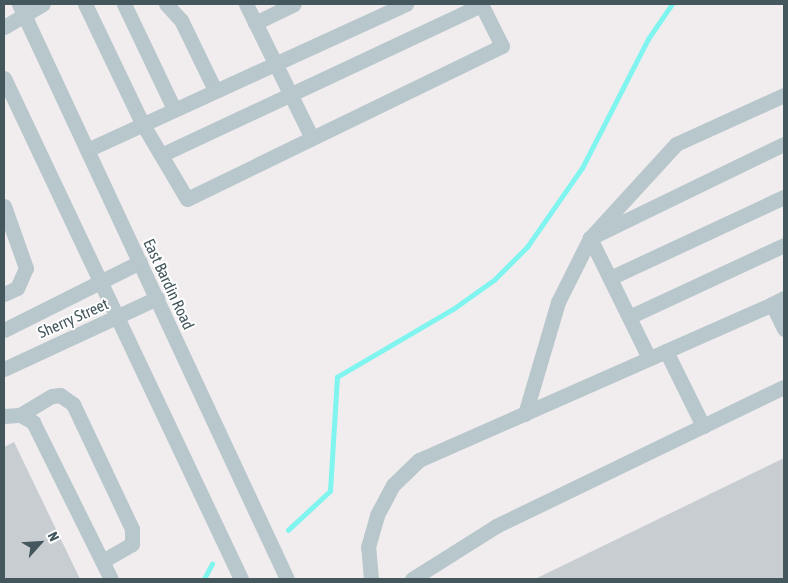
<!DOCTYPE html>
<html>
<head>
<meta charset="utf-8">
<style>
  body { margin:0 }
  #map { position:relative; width:788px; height:583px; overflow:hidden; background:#f1edee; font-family:"Asap Condensed",sans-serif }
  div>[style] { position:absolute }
  .stream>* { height:4.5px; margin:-2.25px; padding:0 2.25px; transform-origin:2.25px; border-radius:2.25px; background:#80f4ee }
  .building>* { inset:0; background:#c7cdd1 }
  .minor>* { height:15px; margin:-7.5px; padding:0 7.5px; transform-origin:7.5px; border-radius:7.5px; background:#b8c7cc }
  span { translate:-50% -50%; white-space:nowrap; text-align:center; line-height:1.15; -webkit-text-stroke:4px #fff; paint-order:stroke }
  .street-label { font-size:16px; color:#44575d }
  .frame { position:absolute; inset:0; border:5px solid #44575d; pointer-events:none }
  .north { position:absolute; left:15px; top:518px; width:50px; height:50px; -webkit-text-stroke:4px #fff; paint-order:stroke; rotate:64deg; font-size:14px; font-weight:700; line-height:20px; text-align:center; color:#44575d }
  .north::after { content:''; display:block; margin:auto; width:18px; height:22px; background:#44575d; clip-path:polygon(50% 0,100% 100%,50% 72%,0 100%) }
</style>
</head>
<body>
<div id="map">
  <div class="stream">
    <i style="left:288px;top:530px;width:57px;rotate:-42.9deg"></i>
    <i style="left:330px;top:491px;width:114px;rotate:-86.5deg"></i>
    <i style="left:337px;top:377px;width:134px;rotate:-30.4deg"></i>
    <i style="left:453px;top:309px;width:50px;rotate:-35.3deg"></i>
    <i style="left:494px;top:280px;width:47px;rotate:-45deg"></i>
    <i style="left:527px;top:247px;width:96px;rotate:-55.2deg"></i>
    <i style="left:582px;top:168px;width:145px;rotate:-62.9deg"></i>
    <i style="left:648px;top:39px;width:42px;rotate:-55.6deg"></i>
    <i style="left:204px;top:579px;width:17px;rotate:-62deg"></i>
  </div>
  <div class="building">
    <i style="clip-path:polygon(14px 442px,80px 579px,4px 579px,4px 447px)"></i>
    <i style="clip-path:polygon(784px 458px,784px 579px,535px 579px)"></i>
  </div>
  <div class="minor">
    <i style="left:19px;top:4px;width:634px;rotate:65.01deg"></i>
    <i style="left:85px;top:4px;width:132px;rotate:64.4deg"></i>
    <i style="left:142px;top:123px;width:88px;rotate:59.4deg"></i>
    <i style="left:187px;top:199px;width:350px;rotate:-25.9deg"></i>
    <i style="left:502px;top:46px;width:47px;rotate:-116.6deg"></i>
    <i style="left:124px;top:4px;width:116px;rotate:64.5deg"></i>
    <i style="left:166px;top:4px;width:22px;rotate:47deg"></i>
    <i style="left:181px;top:20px;width:78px;rotate:64.1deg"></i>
    <i style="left:246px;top:4px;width:149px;rotate:63.8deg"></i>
    <i style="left:255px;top:23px;width:43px;rotate:-26deg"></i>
    <i style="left:4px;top:27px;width:45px;rotate:-30.5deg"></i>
    <i style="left:4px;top:78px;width:554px;rotate:64.68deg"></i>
    <i style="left:87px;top:150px;width:351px;rotate:-24.6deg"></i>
    <i style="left:161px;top:155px;width:353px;rotate:-25.1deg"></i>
    <i style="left:4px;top:206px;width:66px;rotate:70.5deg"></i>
    <i style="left:26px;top:268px;width:22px;rotate:114deg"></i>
    <i style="left:17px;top:288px;width:14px;rotate:155deg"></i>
    <i style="left:610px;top:278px;width:192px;rotate:-25deg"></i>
    <i style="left:784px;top:298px;width:13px;rotate:153deg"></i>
    <i style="left:772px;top:304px;width:28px;rotate:64deg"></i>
    <i style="left:629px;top:317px;width:171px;rotate:-24.9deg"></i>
    <i style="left:4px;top:330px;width:152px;rotate:-26.6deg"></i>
    <i style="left:666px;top:351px;width:84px;rotate:63.7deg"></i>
    <i style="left:649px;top:358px;width:134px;rotate:-116.2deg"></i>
    <i style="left:590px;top:238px;width:216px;rotate:-25.9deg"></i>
    <i style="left:4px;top:369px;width:169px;rotate:-24.9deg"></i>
    <i style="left:525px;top:414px;width:117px;rotate:-73.6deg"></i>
    <i style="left:558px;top:302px;width:72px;rotate:-63.4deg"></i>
    <i style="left:590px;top:238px;width:127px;rotate:-47.5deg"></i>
    <i style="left:676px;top:144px;width:119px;rotate:-24.4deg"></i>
    <i style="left:20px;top:415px;width:37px;rotate:-31deg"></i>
    <i style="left:52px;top:396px;width:8px;rotate:-7deg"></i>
    <i style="left:60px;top:395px;width:16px;rotate:35deg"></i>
    <i style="left:73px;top:404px;width:138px;rotate:64.7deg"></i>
    <i style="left:132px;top:529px;width:15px;rotate:90deg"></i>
    <i style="left:132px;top:544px;width:34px;rotate:150deg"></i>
    <i style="left:4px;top:416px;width:16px;rotate:-4deg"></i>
    <i style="left:20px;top:415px;width:15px;rotate:28deg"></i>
    <i style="left:33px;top:422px;width:175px;rotate:63.6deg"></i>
    <i style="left:371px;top:579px;width:32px;rotate:-95deg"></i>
    <i style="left:368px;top:547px;width:33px;rotate:-74deg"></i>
    <i style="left:377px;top:515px;width:34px;rotate:-62deg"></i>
    <i style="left:393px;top:485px;width:36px;rotate:-44deg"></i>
    <i style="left:419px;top:460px;width:386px;rotate:-23.8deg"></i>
    <i style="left:412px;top:579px;width:99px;rotate:-32.2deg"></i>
    <i style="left:496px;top:526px;width:320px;rotate:-25.8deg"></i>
  </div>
  <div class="street-label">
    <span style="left:169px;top:284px;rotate:65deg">East Bardin Road</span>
    <span style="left:73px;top:318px;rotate:-24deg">Sherry Street</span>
  </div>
  <div class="frame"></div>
  <div class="north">N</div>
</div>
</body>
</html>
